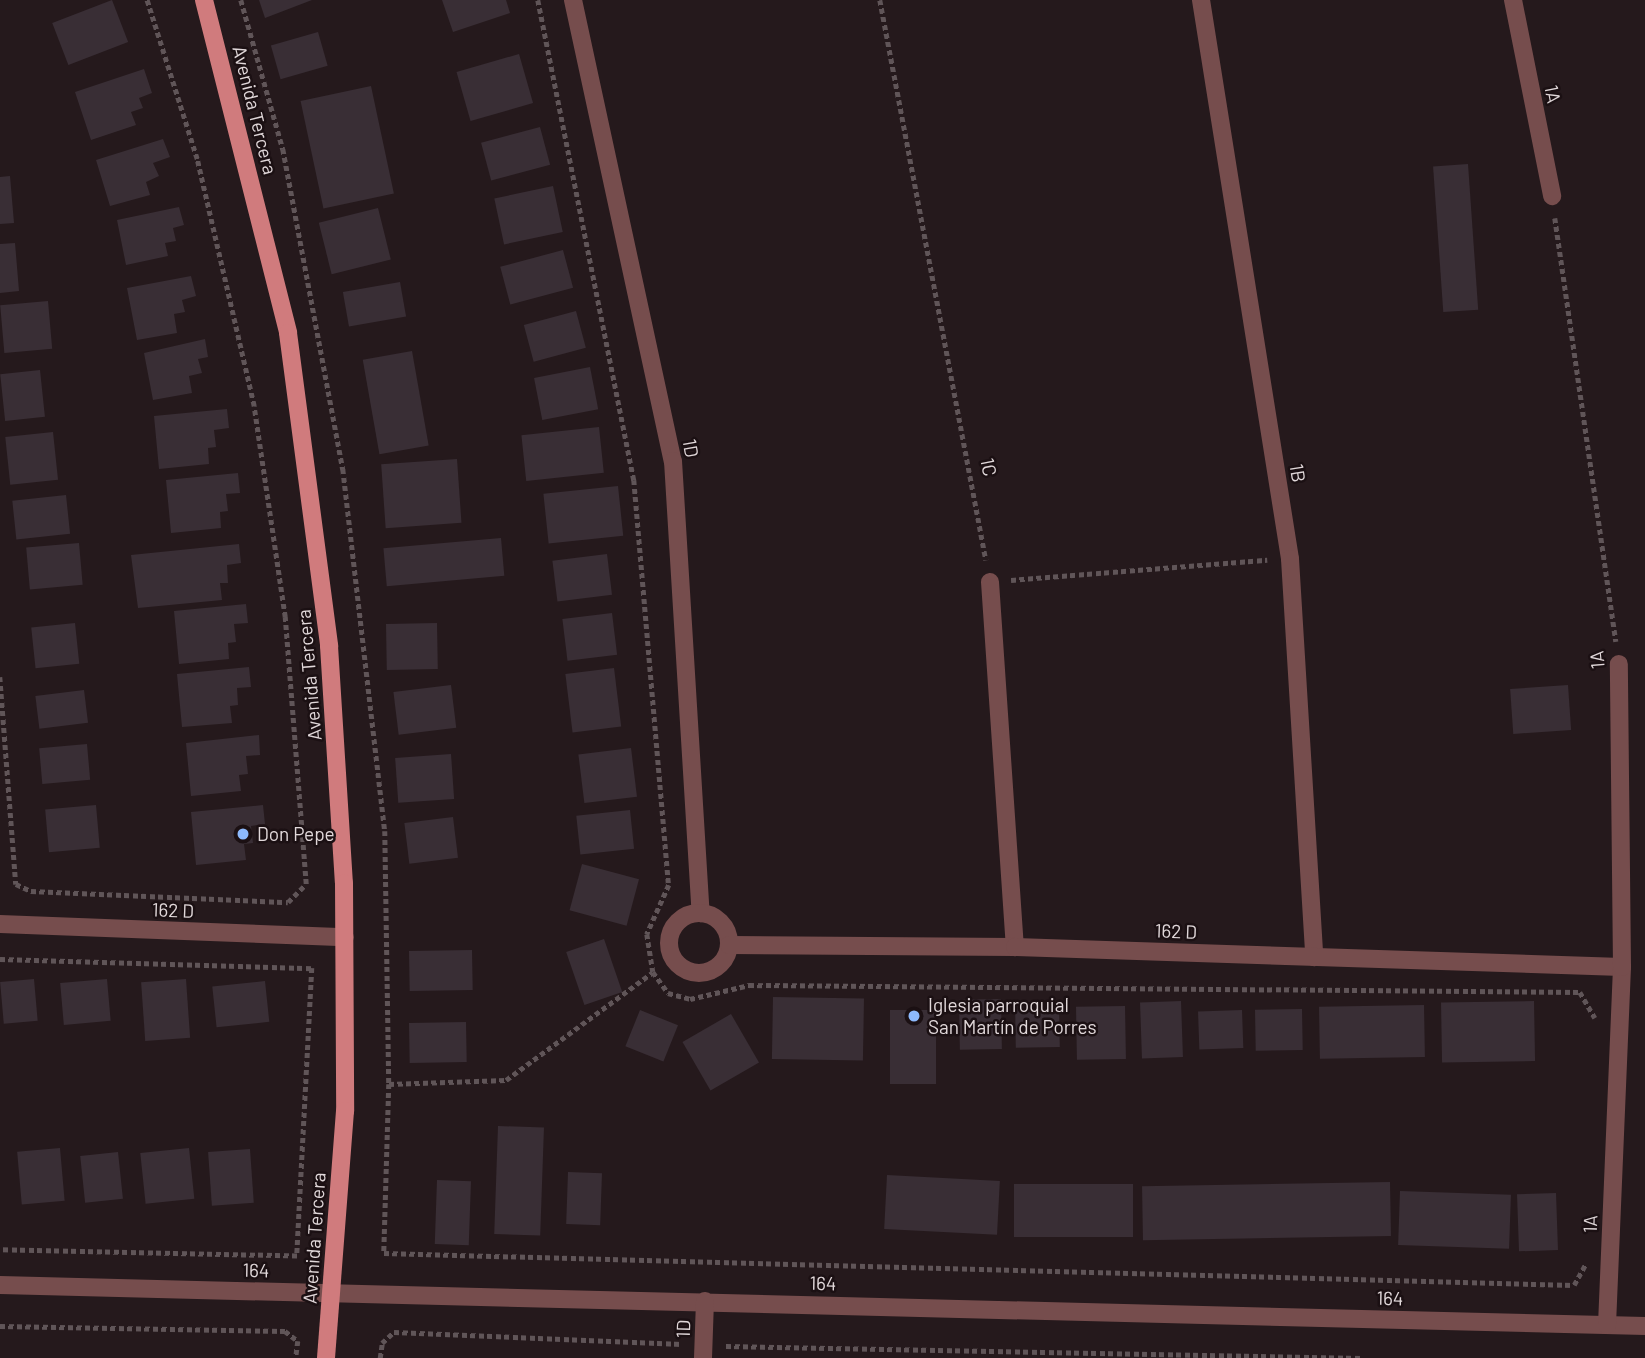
<!DOCTYPE html>
<html>
<head>
<meta charset="utf-8">
<style>
  body { margin:0 }
  #map { position:relative; width:1645px; height:1358px; overflow:hidden; background:#25191c; font-family:Barlow,sans-serif }
  div>[style] { position:absolute }
  .building>* { inset:0; background:#392e35; transform-origin:0 0 }
  .path>* { height:4.5px; margin-top:-2.25px; transform-origin:0; background:repeating-linear-gradient(90deg,#605558 0 5px,transparent 0 8.5px) }
  .minor>* { height:18px; margin:-9px; padding:0 9px; transform-origin:9px; border-radius:9px; background:#764d4d }
  .minor>.ring { margin:-9px; padding:0; box-sizing:content-box; background:none; border:18px solid #764d4d; border-radius:50% }
  .major>* { height:18px; margin:-9px; padding:0 9px; transform-origin:9px; border-radius:9px; background:#d07b7d }
  .dots>* { width:19px; height:19px; translate:-50% -50%; box-sizing:border-box; border:4px solid #1b1013; border-radius:50% }
  span { translate:-50% -50%; white-space:nowrap; text-align:center; line-height:1.15; -webkit-text-stroke:5px #1b1013; paint-order:stroke }
  .street-label { font-size:19px; color:#e1d8da }
  .poi-label { font-size:19px; color:#e1d8da }
  .left { translate:0 -50%; text-align:left }
</style>
</head>
<body>
<div id="map">
  <div class="building">
    <i style="left:112px;top:0;width:45px;height:64px;rotate:69deg"></i>
    <i style="clip-path:polygon(259px 0,312px 0,265px 18px)"></i>
    <i style="clip-path:polygon(442px 0,506px 0,510px 13px,453px 32px)"></i>
    <i style="left:318px;top:32px;width:35px;height:49px;rotate:74deg"></i>
    <i style="left:519px;top:54px;width:51px;height:65px;rotate:74deg"></i>
    <i style="clip-path:polygon(144px 69px,152px 93px,139px 98px,143px 108px,131px 112px,136px 125px,91px 140px,75px 92px)"></i>
    <i style="left:371px;top:86px;width:110px;height:72px;rotate:78deg"></i>
    <i style="left:540px;top:127px;width:39px;height:61px;rotate:75deg"></i>
    <i style="clip-path:polygon(163px 139px,170px 157px,153px 163px,159px 176px,146px 182px,150px 195px,110px 206px,96px 160px)"></i>
    <i style="left:1468px;top:164px;width:146px;height:35px;rotate:86deg"></i>
    <i style="clip-path:polygon(10px 176px,14px 223px,0 224px,0 177px)"></i>
    <i style="left:553px;top:186px;width:47px;height:60px;rotate:78deg"></i>
    <i style="clip-path:polygon(179px 207px,184px 225px,173px 228px,176px 241px,165px 243px,168px 256px,126px 265px,117px 220px)"></i>
    <i style="left:378px;top:208px;width:53px;height:61px;rotate:76deg"></i>
    <i style="clip-path:polygon(15px 243px,19px 291px,0 293px,0 244px)"></i>
    <i style="left:563px;top:250px;width:39px;height:65px;rotate:75deg"></i>
    <i style="clip-path:polygon(191px 276px,196px 296px,182px 300px,185px 312px,174px 314px,177px 333px,137px 340px,127px 288px)"></i>
    <i style="left:400px;top:282px;width:35px;height:58px;rotate:80deg"></i>
    <i style="left:48px;top:301px;width:48px;height:48px;rotate:85deg"></i>
    <i style="left:576px;top:311px;width:38px;height:54px;rotate:75deg"></i>
    <i style="clip-path:polygon(205px 339px,208px 357px,198px 359px,202px 373px,189px 376px,192px 393px,153px 400px,144px 353px)"></i>
    <i style="left:412px;top:351px;width:96px;height:50px;rotate:80deg"></i>
    <i style="left:590px;top:367px;width:43px;height:57px;rotate:79deg"></i>
    <i style="left:40px;top:370px;width:47px;height:40px;rotate:84deg"></i>
    <i style="clip-path:polygon(227px 409px,229px 428px,214px 430px,216px 447px,208px 448px,209px 464px,159px 469px,154px 416px)"></i>
    <i style="left:599px;top:427px;width:46px;height:78px;rotate:84deg"></i>
    <i style="left:53px;top:432px;width:48px;height:48px;rotate:84deg"></i>
    <i style="left:457px;top:459px;width:64px;height:76px;rotate:86deg"></i>
    <i style="clip-path:polygon(238px 473px,240px 493px,226px 494px,228px 511px,220px 512px,221px 528px,171px 533px,166px 480px)"></i>
    <i style="left:618px;top:486px;width:50px;height:75px;rotate:84deg"></i>
    <i style="left:66px;top:495px;width:39px;height:54px;rotate:84deg"></i>
    <i style="left:501px;top:538px;width:38px;height:118px;rotate:85deg"></i>
    <i style="left:79px;top:543px;width:42px;height:53px;rotate:85deg"></i>
    <i style="clip-path:polygon(239px 544px,241px 563px,227px 565px,228px 583px,220px 583px,222px 600px,138px 608px,131px 555px)"></i>
    <i style="left:607px;top:554px;width:41px;height:55px;rotate:83deg"></i>
    <i style="clip-path:polygon(246px 604px,248px 623px,234px 624px,236px 642px,228px 643px,229px 659px,179px 664px,174px 611px)"></i>
    <i style="left:612px;top:613px;width:42px;height:50px;rotate:83deg"></i>
    <i style="left:75px;top:623px;width:41px;height:44px;rotate:84deg"></i>
    <i style="left:437px;top:623px;width:46px;height:51px;rotate:89deg"></i>
    <i style="clip-path:polygon(249px 667px,251px 687px,237px 688px,238px 705px,230px 706px,232px 723px,182px 727px,177px 674px)"></i>
    <i style="left:614px;top:668px;width:59px;height:49px;rotate:83deg"></i>
    <i style="left:451px;top:685px;width:43px;height:58px;rotate:83deg"></i>
    <i style="left:1568px;top:685px;width:45px;height:58px;rotate:86deg"></i>
    <i style="left:84px;top:690px;width:33px;height:49px;rotate:83deg"></i>
    <i style="clip-path:polygon(259px 735px,260px 755px,246px 756px,248px 774px,239px 775px,241px 791px,191px 796px,186px 743px)"></i>
    <i style="left:87px;top:744px;width:36px;height:48px;rotate:85deg"></i>
    <i style="left:631px;top:748px;width:49px;height:53px;rotate:83deg"></i>
    <i style="left:451px;top:754px;width:45px;height:56px;rotate:86deg"></i>
    <i style="left:96px;top:805px;width:43px;height:51px;rotate:85deg"></i>
    <i style="clip-path:polygon(263px 805px,265px 824px,251px 826px,253px 843px,244px 844px,246px 860px,196px 865px,191px 812px)"></i>
    <i style="left:630px;top:810px;width:39px;height:54px;rotate:84deg"></i>
    <i style="left:453px;top:817px;width:41px;height:49px;rotate:83deg"></i>
    <i style="left:582px;top:864px;width:59px;height:48px;rotate:15deg"></i>
    <i style="left:604px;top:939px;width:56px;height:40px;rotate:71deg"></i>
    <i style="left:472px;top:950px;width:40px;height:63px;rotate:89deg"></i>
    <i style="left:34px;top:979px;width:42px;height:34px;rotate:85deg"></i>
    <i style="left:107px;top:979px;width:42px;height:47px;rotate:85deg"></i>
    <i style="left:186px;top:979px;width:59px;height:45px;rotate:86deg"></i>
    <i style="left:265px;top:981px;width:41px;height:53px;rotate:84deg"></i>
    <i style="left:773px;top:997px;width:91px;height:62px;rotate:1deg"></i>
    <i style="left:1001px;top:999px;width:50px;height:42px;rotate:89deg"></i>
    <i style="left:1059px;top:1001px;width:46px;height:44px;rotate:89deg"></i>
    <i style="left:1181px;top:1001px;width:56px;height:41px;rotate:88deg"></i>
    <i style="left:1534px;top:1001px;width:60px;height:93px;rotate:89deg"></i>
    <i style="left:1424px;top:1005px;width:52px;height:105px;rotate:89deg"></i>
    <i style="left:1125px;top:1006px;width:53px;height:49px;rotate:89deg"></i>
    <i style="left:1302px;top:1009px;width:41px;height:47px;rotate:89deg"></i>
    <i style="left:640px;top:1010px;width:41px;height:39px;rotate:22deg"></i>
    <i style="left:890px;top:1010px;width:46px;height:74px"></i>
    <i style="left:1242px;top:1010px;width:38px;height:44px;rotate:88deg"></i>
    <i style="left:731px;top:1014px;width:56px;height:56px;rotate:60deg"></i>
    <i style="left:466px;top:1022px;width:40px;height:57px;rotate:89deg"></i>
    <i style="left:498px;top:1126px;width:46px;height:108px;rotate:2deg"></i>
    <i style="left:60px;top:1148px;width:53px;height:43px;rotate:85deg"></i>
    <i style="left:189px;top:1148px;width:51px;height:49px;rotate:84deg"></i>
    <i style="left:250px;top:1149px;width:54px;height:42px;rotate:86deg"></i>
    <i style="left:118px;top:1152px;width:47px;height:38px;rotate:84deg"></i>
    <i style="left:568px;top:1172px;width:34px;height:52px;rotate:2deg"></i>
    <i style="left:887px;top:1175px;width:113px;height:54px;rotate:3deg"></i>
    <i style="left:437px;top:1180px;width:34px;height:64px;rotate:2deg"></i>
    <i style="left:1390px;top:1182px;width:54px;height:248px;rotate:89deg"></i>
    <i style="left:1014px;top:1184px;width:119px;height:53px"></i>
    <i style="left:1400px;top:1191px;width:111px;height:54px;rotate:2deg"></i>
    <i style="left:1556px;top:1193px;width:57px;height:39px;rotate:88deg"></i>
  </div>
  <div class="path">
    <i style="left:241px;top:0;width:155px;rotate:74.3deg"></i>
    <i style="left:283px;top:149px;width:326px;rotate:79.4deg"></i>
    <i style="left:343px;top:469px;width:364px;rotate:83.4deg"></i>
    <i style="left:385px;top:831px;width:253px;rotate:89.1deg"></i>
    <i style="left:389px;top:1084px;width:169px;rotate:91.7deg"></i>
    <i style="left:384px;top:1253px;width:1190px;rotate:1.54deg"></i>
    <i style="left:1574px;top:1285px;width:23px;rotate:-61deg"></i>
    <i style="left:538px;top:0;width:490px;rotate:78.7deg"></i>
    <i style="left:634px;top:480px;width:407px;rotate:85.1deg"></i>
    <i style="left:669px;top:885px;width:54px;rotate:114.2deg"></i>
    <i style="left:647px;top:934px;width:38px;rotate:81deg"></i>
    <i style="left:653px;top:972px;width:26px;rotate:54deg"></i>
    <i style="left:668px;top:993px;width:23px;rotate:15deg"></i>
    <i style="left:690px;top:999px;width:61px;rotate:-13.3deg"></i>
    <i style="left:749px;top:985px;width:831px;rotate:0.48deg"></i>
    <i style="left:1580px;top:992px;width:30px;rotate:60deg"></i>
    <i style="left:880px;top:0;width:570px;rotate:79.28deg"></i>
    <i style="left:1555px;top:218px;width:428px;rotate:81.8deg"></i>
    <i style="left:1011px;top:580px;width:257px;rotate:-4.5deg"></i>
    <i style="left:0;top:677px;width:208px;rotate:85.6deg"></i>
    <i style="left:16px;top:884px;width:17px;rotate:25deg"></i>
    <i style="left:31px;top:891px;width:257px;rotate:2.5deg"></i>
    <i style="left:288px;top:902px;width:25px;rotate:-45deg"></i>
    <i style="left:306px;top:884px;width:268px;rotate:-94.5deg"></i>
    <i style="left:285px;top:617px;width:213px;rotate:-98.4deg"></i>
    <i style="left:254px;top:406px;width:253px;rotate:-103deg"></i>
    <i style="left:197px;top:159px;width:167px;rotate:-107.5deg"></i>
    <i style="left:0;top:959px;width:312px;rotate:1.7deg"></i>
    <i style="left:312px;top:968px;width:288px;rotate:93deg"></i>
    <i style="left:297px;top:1256px;width:297px;rotate:-178.8deg"></i>
    <i style="left:389px;top:1084px;width:117px;rotate:-2deg"></i>
    <i style="left:506px;top:1080px;width:182px;rotate:-36.3deg"></i>
    <i style="left:0;top:1326px;width:285px;rotate:1deg"></i>
    <i style="left:285px;top:1331px;width:16px;rotate:38deg"></i>
    <i style="left:298px;top:1341px;width:17px;rotate:97deg"></i>
    <i style="left:726px;top:1346px;width:636px;rotate:1.08deg"></i>
    <i style="left:380px;top:1358px;width:15px;rotate:-82deg"></i>
    <i style="left:382px;top:1343px;width:16px;rotate:-43deg"></i>
    <i style="left:394px;top:1332px;width:288px;rotate:2.4deg"></i>
  </div>
  <div class="minor">
    <i style="left:573px;top:0;width:472px;rotate:77.8deg"></i>
    <i style="left:673px;top:461px;width:453px;rotate:86.5deg"></i>
    <i style="left:1201px;top:0;width:566px;rotate:80.95deg"></i>
    <i style="left:1290px;top:559px;width:399px;rotate:86.5deg"></i>
    <i style="left:1513px;top:0;width:200px;rotate:78.7deg"></i>
    <i style="left:990px;top:582px;width:366px;rotate:86.1deg"></i>
    <i class="ring" style="left:669px;top:913px;width:42px;height:42px"></i>
    <i style="left:0;top:924px;width:345px;rotate:2.2deg"></i>
    <i style="left:729px;top:945px;width:286px;rotate:0.4deg"></i>
    <i style="left:1015px;top:947px;width:607px;rotate:1.89deg"></i>
    <i style="left:0;top:1285px;width:1646px;rotate:1.43deg"></i>
    <i style="left:1607px;top:1325px;width:358px;rotate:-87.6deg"></i>
    <i style="left:1622px;top:967px;width:303px;rotate:-90.6deg"></i>
    <i style="left:703px;top:1358px;width:57px;rotate:-88deg"></i>
  </div>
  <div class="major">
    <i style="left:204px;top:0;width:343px;rotate:75.8deg"></i>
    <i style="left:288px;top:333px;width:316px;rotate:82.5deg"></i>
    <i style="left:329px;top:646px;width:237px;rotate:86.4deg"></i>
    <i style="left:344px;top:883px;width:228px;rotate:89.7deg"></i>
    <i style="left:345px;top:1111px;width:248px;rotate:94.4deg"></i>
  </div>
  <div class="dots">
    <i style="left:243px;top:834px;background:#8db9fc"></i>
    <i style="left:914px;top:1016px;background:#8db9fc"></i>
  </div>
  <div class="street-label">
    <span style="left:1553px;top:94px;rotate:79deg">1A</span>
    <span style="left:255px;top:110px;rotate:76deg">Avenida Tercera</span>
    <span style="left:691px;top:448px;rotate:80deg">1D</span>
    <span style="left:989px;top:467px;rotate:79deg">1C</span>
    <span style="left:1298px;top:473px;rotate:81deg">1B</span>
    <span style="left:1597px;top:660px;rotate:-95deg">1A</span>
    <span style="left:309px;top:675px;rotate:-95deg">Avenida Tercera</span>
    <span style="left:173px;top:910px;rotate:2deg">162 D</span>
    <span style="left:1176px;top:931px;rotate:2deg">162 D</span>
    <span style="left:1590px;top:1224px;rotate:-88deg">1A</span>
    <span style="left:314px;top:1238px;rotate:-86deg">Avenida Tercera</span>
    <span style="left:256px;top:1270px;rotate:1deg">164</span>
    <span style="left:823px;top:1283px;rotate:1deg">164</span>
    <span style="left:1390px;top:1298px;rotate:1deg">164</span>
    <span style="left:683px;top:1329px;rotate:-88deg">1D</span>
  </div>
  <div class="poi-label">
    <span class="left" style="left:257px;top:834px">Don Pepe</span>
    <span class="left" style="left:928px;top:1016px">Iglesia parroquial<br>San Martín de Porres</span>
  </div>
</div>
</body>
</html>
